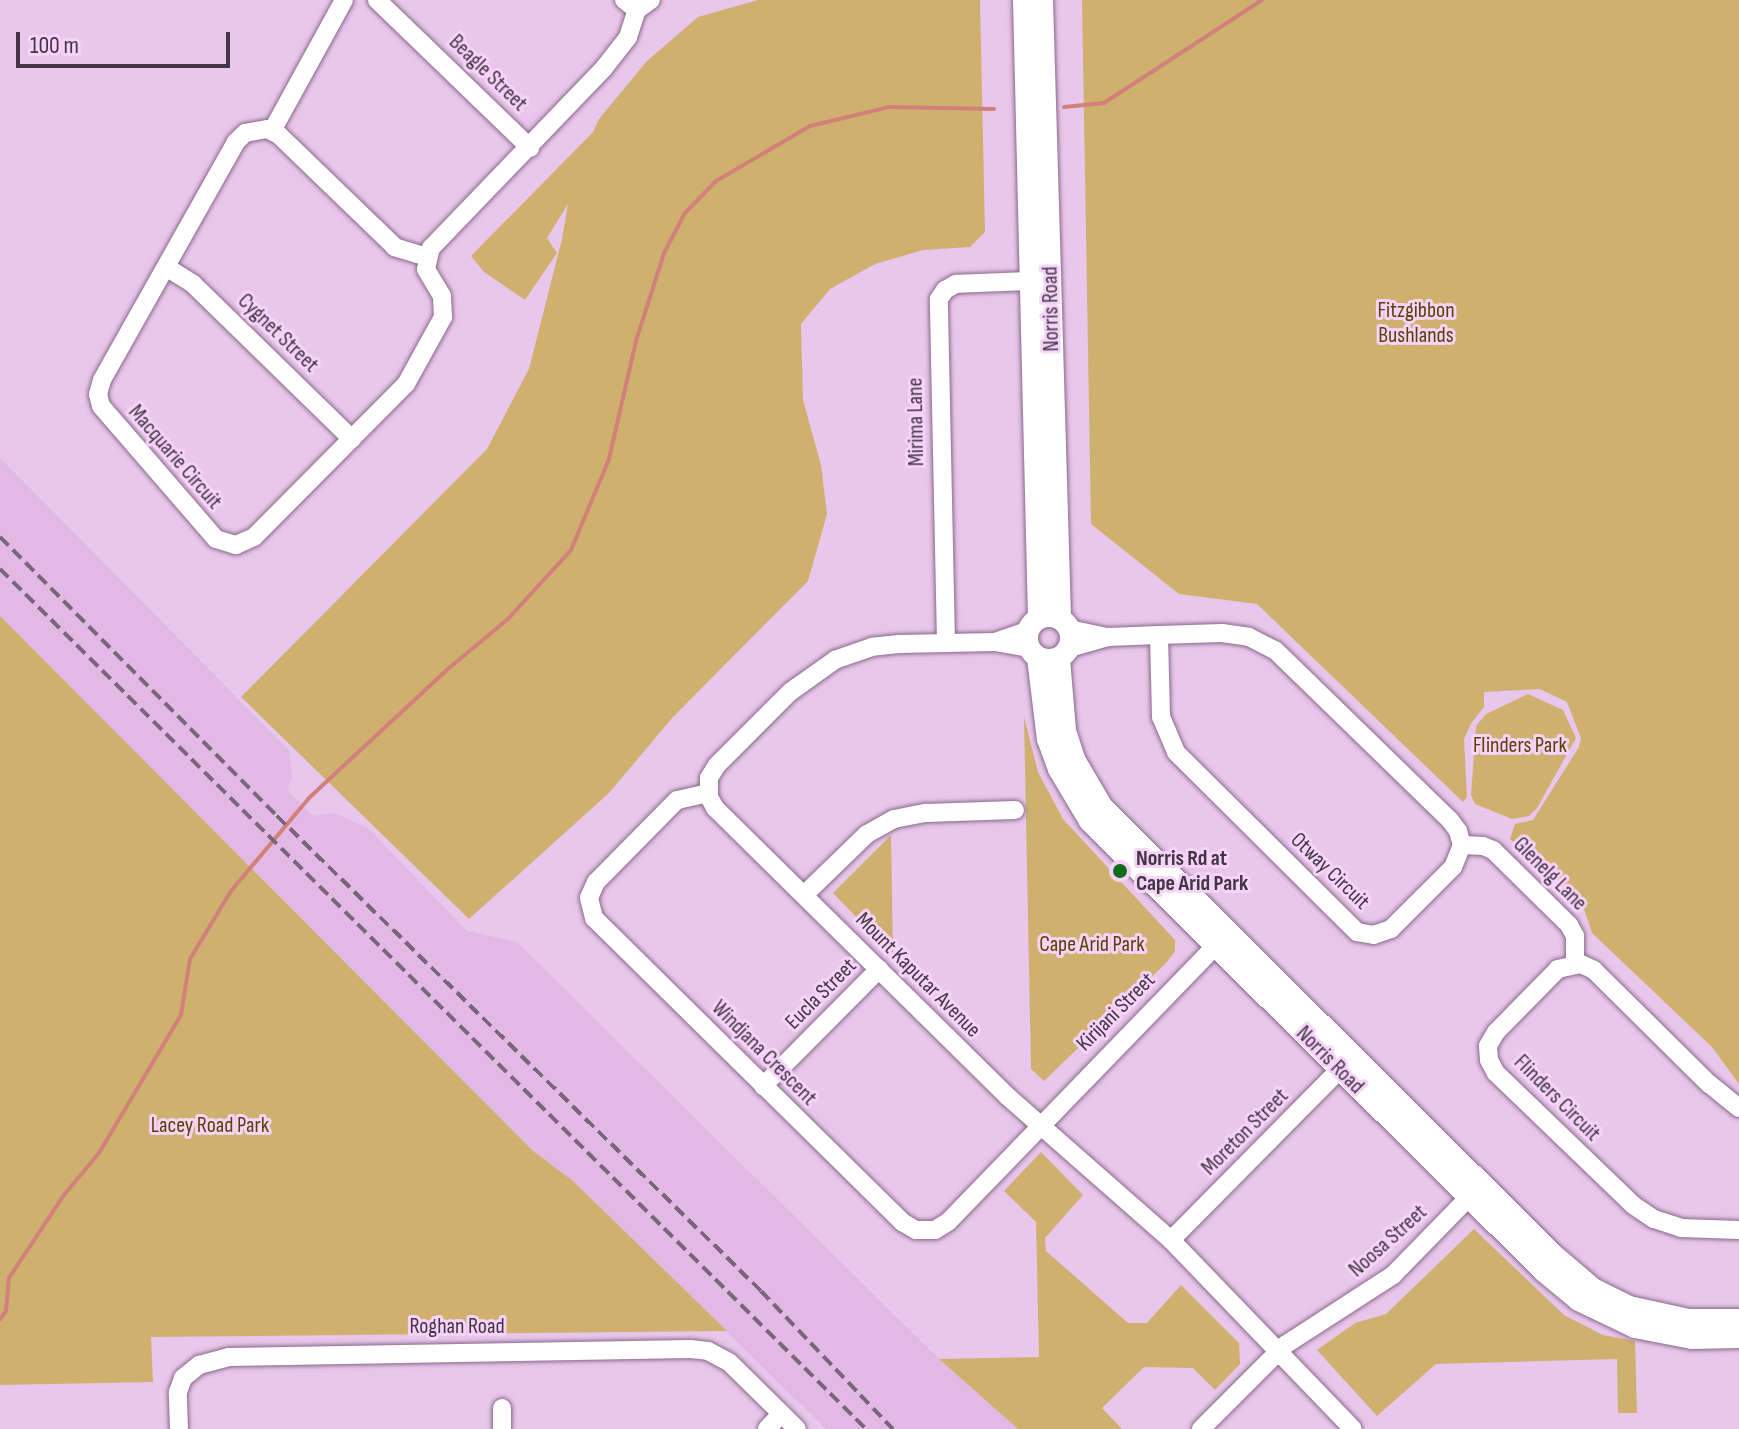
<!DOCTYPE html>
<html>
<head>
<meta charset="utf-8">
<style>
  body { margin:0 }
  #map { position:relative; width:1739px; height:1429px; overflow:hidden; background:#e9c6eb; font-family:"Sofia Sans Condensed",sans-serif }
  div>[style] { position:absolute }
  .built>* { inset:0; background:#e1b9e4 }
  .green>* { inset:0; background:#d0b06f }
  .stream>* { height:4px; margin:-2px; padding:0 2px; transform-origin:2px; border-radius:2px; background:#d1807a }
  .roads { filter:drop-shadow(0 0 2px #89698b) drop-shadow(0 0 2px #89698b) }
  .minor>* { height:18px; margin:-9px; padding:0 9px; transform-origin:9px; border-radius:9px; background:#fff }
  .major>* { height:22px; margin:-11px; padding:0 11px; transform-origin:11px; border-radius:11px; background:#fff }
  .major>.ring { margin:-11px; padding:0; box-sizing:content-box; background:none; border:22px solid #fff; border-radius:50% }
  .rail>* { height:4px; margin-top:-2px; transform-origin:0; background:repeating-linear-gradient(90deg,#7a657c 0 12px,transparent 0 18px) }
  .dots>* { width:22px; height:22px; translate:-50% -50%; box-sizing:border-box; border:4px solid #f6d3f9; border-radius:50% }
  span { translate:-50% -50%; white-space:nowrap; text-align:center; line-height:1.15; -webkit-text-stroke:6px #f6d3f9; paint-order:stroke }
  .street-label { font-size:22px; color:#433544 }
  .park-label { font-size:22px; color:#594102 }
  .poi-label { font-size:22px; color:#433544; font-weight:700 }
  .left { translate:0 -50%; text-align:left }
  .scale { position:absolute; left:16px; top:32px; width:214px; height:36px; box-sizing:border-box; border:4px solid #433544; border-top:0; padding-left:10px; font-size:24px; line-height:28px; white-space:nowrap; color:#433544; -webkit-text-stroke:6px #f6d3f9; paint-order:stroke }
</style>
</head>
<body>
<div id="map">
  <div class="built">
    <i style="clip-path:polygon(0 458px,289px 750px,292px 777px,287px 790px,313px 816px,334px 813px,368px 828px,467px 931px,517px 942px,939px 1359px,1018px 1429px,826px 1429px,573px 1181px,533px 1151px,0 616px)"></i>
  </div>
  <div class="green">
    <i style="clip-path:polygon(758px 0,980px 0,985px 232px,970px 247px,923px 250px,875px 264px,830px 289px,801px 324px,803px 400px,821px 465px,827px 514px,808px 581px,673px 717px,609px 793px,469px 919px,241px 697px,487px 449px,529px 369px,562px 239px,568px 204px,547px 238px,557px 253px,525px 300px,484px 272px,471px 256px,593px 132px,599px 119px,647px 61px,698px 17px)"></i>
    <i style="clip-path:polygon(1082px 0,1739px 0,1739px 1084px,1712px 1047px,1592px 933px,1582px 903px,1510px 839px,1515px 824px,1533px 820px,1579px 747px,1581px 738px,1567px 702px,1540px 689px,1484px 692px,1484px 707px,1472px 722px,1464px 739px,1467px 797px,1463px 802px,1257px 604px,1179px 594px,1091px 524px)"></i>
    <i style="clip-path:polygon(0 616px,533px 1151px,573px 1181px,727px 1331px,151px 1337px,153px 1382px,0 1385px)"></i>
    <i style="clip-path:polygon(1528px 694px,1563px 710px,1576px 738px,1537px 808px,1529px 816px,1512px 819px,1475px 804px,1471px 795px,1476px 726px,1486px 714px)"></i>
    <i style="clip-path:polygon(1024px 717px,1038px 772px,1063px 819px,1175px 940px,1175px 951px,1166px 963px,1044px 1081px,1031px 1069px)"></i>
    <i style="clip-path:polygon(891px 835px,893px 955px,833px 893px)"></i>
    <i style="clip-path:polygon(1041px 1152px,1083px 1195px,1045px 1238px,1046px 1251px,1128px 1323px,1147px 1323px,1181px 1285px,1239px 1343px,1240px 1364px,1215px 1390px,1193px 1368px,1144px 1367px,1102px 1408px,1122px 1429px,1018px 1429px,939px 1359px,1039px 1357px,1036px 1222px,1004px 1191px)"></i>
    <i style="clip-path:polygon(1474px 1229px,1564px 1315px,1603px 1335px,1635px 1341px,1637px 1413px,1618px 1413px,1617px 1359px,1436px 1364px,1377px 1416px,1317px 1350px,1355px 1323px,1386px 1314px)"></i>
  </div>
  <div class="stream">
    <i style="left:1064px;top:107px;width:40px;rotate:-5.7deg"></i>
    <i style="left:1104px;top:103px;width:189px;rotate:-33.1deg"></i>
    <i style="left:0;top:1319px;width:10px;rotate:-53deg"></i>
    <i style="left:6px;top:1311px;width:33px;rotate:-85deg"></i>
    <i style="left:9px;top:1278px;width:100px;rotate:-56.5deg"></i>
    <i style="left:64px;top:1195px;width:55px;rotate:-50.2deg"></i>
    <i style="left:99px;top:1153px;width:161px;rotate:-59.3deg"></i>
    <i style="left:181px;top:1015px;width:57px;rotate:-80.9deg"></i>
    <i style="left:190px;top:959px;width:79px;rotate:-58.9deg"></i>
    <i style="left:231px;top:891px;width:123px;rotate:-50deg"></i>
    <i style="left:310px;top:797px;width:190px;rotate:-42.9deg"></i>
    <i style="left:449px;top:668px;width:77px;rotate:-39.7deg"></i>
    <i style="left:508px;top:619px;width:93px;rotate:-47.6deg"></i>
    <i style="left:571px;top:550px;width:99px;rotate:-67.3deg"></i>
    <i style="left:609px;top:459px;width:121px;rotate:-77.1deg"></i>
    <i style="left:636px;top:341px;width:92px;rotate:-72.3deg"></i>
    <i style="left:664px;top:253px;width:45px;rotate:-62.3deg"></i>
    <i style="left:685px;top:213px;width:45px;rotate:-45.9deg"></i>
    <i style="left:716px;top:181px;width:109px;rotate:-30.3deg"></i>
    <i style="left:810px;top:126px;width:81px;rotate:-13.5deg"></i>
    <i style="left:889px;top:107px;width:105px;rotate:1.1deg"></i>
  </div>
  <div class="roads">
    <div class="minor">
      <i style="left:377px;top:0;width:213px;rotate:44deg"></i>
      <i style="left:624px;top:0;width:16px;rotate:38deg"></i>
      <i style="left:637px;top:10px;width:17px;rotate:-36deg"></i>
      <i style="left:272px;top:131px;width:149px;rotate:-61.2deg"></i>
      <i style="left:427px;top:257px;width:34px;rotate:-163deg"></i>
      <i style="left:395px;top:247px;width:161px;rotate:-136deg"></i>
      <i style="left:279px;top:135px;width:13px;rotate:-153deg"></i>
      <i style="left:267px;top:129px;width:22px;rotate:170deg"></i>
      <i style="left:245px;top:133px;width:13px;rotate:135deg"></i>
      <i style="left:236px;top:142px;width:273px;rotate:119.4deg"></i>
      <i style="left:102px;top:380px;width:15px;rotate:106deg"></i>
      <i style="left:98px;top:394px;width:12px;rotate:76deg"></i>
      <i style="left:101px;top:406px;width:176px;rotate:49.2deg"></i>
      <i style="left:216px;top:539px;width:21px;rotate:17deg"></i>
      <i style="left:236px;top:545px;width:20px;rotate:-24deg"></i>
      <i style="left:254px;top:537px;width:216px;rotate:-45.2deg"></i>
      <i style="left:406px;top:384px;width:77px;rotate:-61.1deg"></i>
      <i style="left:443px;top:317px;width:21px;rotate:-93deg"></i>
      <i style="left:442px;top:296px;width:31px;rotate:-121deg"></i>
      <i style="left:426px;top:269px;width:22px;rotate:-77deg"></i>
      <i style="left:431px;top:248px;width:250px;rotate:-46.1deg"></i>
      <i style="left:604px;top:68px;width:39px;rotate:-52deg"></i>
      <i style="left:628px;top:37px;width:28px;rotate:-72deg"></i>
      <i style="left:166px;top:267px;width:32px;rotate:32deg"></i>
      <i style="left:193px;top:284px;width:222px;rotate:44.3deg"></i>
      <i style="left:1069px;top:629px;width:40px;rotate:12deg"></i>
      <i style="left:995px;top:642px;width:36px;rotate:-19deg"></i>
      <i style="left:946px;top:643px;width:344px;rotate:-91.2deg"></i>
      <i style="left:939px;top:299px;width:11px;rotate:-56deg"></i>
      <i style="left:945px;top:290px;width:13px;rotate:-29deg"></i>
      <i style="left:956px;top:284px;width:76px;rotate:-2.3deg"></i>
      <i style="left:1029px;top:648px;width:35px;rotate:-170deg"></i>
      <i style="left:995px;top:642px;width:96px;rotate:178.8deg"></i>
      <i style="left:899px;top:644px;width:27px;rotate:174deg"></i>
      <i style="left:872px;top:647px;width:39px;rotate:161deg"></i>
      <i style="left:835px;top:660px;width:55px;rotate:144.6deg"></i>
      <i style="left:790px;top:692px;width:103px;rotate:135deg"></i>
      <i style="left:717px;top:765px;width:15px;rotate:122deg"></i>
      <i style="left:709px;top:778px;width:19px;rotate:90deg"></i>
      <i style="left:709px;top:797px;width:13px;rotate:61deg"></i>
      <i style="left:715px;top:808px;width:410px;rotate:44.6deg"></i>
      <i style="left:1007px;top:1096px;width:218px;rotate:41.3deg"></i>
      <i style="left:1171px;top:1240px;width:262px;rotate:46.1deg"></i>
      <i style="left:1069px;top:648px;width:41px;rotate:-15.8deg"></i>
      <i style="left:1108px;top:637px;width:51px;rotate:-2.2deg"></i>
      <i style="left:1159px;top:635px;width:63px;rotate:-1.8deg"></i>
      <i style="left:1222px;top:633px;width:27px;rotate:8deg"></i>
      <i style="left:1249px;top:637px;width:29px;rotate:27deg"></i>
      <i style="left:1275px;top:650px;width:244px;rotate:44.2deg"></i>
      <i style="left:1450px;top:820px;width:14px;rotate:54deg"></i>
      <i style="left:1458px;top:831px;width:15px;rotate:74deg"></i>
      <i style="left:1462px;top:845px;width:24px;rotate:112deg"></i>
      <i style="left:1453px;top:867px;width:88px;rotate:135deg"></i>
      <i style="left:1391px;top:929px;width:18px;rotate:161deg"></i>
      <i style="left:1374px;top:935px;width:17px;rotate:-170deg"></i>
      <i style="left:1357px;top:932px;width:255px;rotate:-135.2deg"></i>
      <i style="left:1176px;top:752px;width:38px;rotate:-113deg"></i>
      <i style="left:1161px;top:717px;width:82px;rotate:-91.4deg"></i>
      <i style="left:708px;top:793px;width:32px;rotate:167deg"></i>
      <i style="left:677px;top:800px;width:115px;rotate:134.6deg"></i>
      <i style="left:596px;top:882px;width:17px;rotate:114deg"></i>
      <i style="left:589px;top:898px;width:21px;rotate:76deg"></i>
      <i style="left:594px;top:918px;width:433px;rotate:44.6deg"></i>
      <i style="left:902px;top:1222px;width:16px;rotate:30deg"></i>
      <i style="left:916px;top:1230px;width:19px"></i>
      <i style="left:935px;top:1230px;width:15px;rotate:-32deg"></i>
      <i style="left:948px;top:1222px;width:395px;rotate:-45.9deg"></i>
      <i style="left:1462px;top:845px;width:21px;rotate:3deg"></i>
      <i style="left:1483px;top:846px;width:11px;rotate:22deg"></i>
      <i style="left:1493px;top:850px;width:107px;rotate:44.6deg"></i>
      <i style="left:1569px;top:925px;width:13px;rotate:61deg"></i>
      <i style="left:1575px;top:936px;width:28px;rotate:90deg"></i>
      <i style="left:804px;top:895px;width:88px;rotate:-44.1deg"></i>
      <i style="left:867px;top:834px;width:31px;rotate:-29deg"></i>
      <i style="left:894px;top:819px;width:33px;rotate:-11deg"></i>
      <i style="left:926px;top:813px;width:89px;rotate:-1.9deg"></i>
      <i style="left:763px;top:1086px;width:165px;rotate:-45.2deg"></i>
      <i style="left:1739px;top:1108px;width:38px;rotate:-141deg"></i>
      <i style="left:1709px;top:1084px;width:162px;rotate:-135.3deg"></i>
      <i style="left:1594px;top:970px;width:14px;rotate:-155deg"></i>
      <i style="left:1581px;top:964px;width:24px;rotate:168deg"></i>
      <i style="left:1558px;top:969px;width:88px;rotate:134.5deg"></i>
      <i style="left:1496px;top:1032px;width:16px;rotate:120deg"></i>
      <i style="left:1488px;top:1046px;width:14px;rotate:86deg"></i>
      <i style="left:1489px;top:1060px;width:15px;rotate:62deg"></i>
      <i style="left:1496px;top:1073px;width:190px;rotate:43.9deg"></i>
      <i style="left:1633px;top:1205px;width:25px;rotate:34deg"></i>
      <i style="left:1654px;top:1219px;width:28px;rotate:18deg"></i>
      <i style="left:1681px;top:1228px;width:58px;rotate:2deg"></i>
      <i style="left:1171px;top:1240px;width:253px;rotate:-45.3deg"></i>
      <i style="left:502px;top:1408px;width:21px;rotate:90deg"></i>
      <i style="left:179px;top:1429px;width:37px;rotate:-92deg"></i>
      <i style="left:178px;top:1392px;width:15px;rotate:-70deg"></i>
      <i style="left:183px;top:1378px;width:21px;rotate:-39deg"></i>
      <i style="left:199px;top:1365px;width:31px;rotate:-15deg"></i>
      <i style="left:229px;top:1357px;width:461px;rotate:-1deg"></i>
      <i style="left:690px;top:1349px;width:18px;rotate:6deg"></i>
      <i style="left:708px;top:1351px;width:24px;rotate:28deg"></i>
      <i style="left:729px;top:1362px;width:95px;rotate:44.6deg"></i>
      <i style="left:767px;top:1429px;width:21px;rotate:-47deg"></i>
      <i style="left:1201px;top:1429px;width:119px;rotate:-45deg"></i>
      <i style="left:1285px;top:1345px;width:129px;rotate:-32.9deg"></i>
      <i style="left:1393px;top:1275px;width:122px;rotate:-45.7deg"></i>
    </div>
    <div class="major">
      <i style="left:1024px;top:0;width:618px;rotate:88.61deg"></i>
      <i style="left:1042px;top:0;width:619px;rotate:88.33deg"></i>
      <i class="ring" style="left:1027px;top:616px;width:22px;height:22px"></i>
      <i style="left:1038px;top:658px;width:82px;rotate:83deg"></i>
      <i style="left:1048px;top:739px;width:32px;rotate:70deg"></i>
      <i style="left:1059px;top:769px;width:61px;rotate:59.2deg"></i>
      <i style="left:1090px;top:821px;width:639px;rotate:44.75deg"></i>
      <i style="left:1544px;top:1271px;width:45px;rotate:39.6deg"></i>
      <i style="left:1579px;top:1300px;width:62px;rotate:25.7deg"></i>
      <i style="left:1635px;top:1327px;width:58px;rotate:10.9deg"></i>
      <i style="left:1692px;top:1338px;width:47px;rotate:-1.2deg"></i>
      <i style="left:1059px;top:659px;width:72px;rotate:85.2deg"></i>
      <i style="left:1065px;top:731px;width:32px;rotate:72deg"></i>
      <i style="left:1075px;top:761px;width:53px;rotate:59.6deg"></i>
      <i style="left:1102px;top:807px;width:634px;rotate:44.81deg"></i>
      <i style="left:1552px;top:1254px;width:54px;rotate:40.5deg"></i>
      <i style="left:1593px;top:1289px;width:40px;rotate:26.6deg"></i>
      <i style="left:1629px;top:1307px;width:61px;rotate:12.2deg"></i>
      <i style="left:1689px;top:1320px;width:50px"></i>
    </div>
  </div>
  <div class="rail">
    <i style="left:0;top:537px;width:393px;rotate:45.2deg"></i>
    <i style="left:277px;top:816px;width:678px;rotate:44.46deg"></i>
    <i style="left:761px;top:1291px;width:191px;rotate:46.3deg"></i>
    <i style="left:0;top:569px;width:1220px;rotate:44.8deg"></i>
  </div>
  <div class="dots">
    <i style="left:1120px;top:871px;background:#0d6d1a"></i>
  </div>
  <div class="street-label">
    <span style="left:488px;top:73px;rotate:44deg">Beagle Street</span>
    <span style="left:1051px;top:309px;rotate:-91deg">Norris Road</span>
    <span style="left:278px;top:333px;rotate:44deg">Cygnet Street</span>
    <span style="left:916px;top:422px;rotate:-91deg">Mirima Lane</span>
    <span style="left:175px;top:457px;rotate:49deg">Macquarie Circuit</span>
    <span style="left:1330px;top:871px;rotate:44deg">Otway Circuit</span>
    <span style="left:1550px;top:874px;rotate:45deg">Glenelg Lane</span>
    <span style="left:918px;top:975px;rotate:45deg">Mount Kaputar Avenue</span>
    <span style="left:821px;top:994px;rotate:-45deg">Eucla Street</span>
    <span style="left:1116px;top:1012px;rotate:-45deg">Kirijani Street</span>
    <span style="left:764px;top:1053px;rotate:45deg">Windjana Crescent</span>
    <span style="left:1330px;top:1060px;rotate:45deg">Norris Road</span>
    <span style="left:1557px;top:1098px;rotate:45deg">Flinders Circuit</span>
    <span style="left:1245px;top:1132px;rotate:-45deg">Moreton Street</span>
    <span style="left:1388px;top:1241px;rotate:-42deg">Noosa Street</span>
    <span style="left:457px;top:1327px">Roghan Road</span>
  </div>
  <div class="park-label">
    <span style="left:1416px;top:323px">Fitzgibbon<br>Bushlands</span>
    <span style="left:1520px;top:746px">Flinders Park</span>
    <span style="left:1092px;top:945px">Cape Arid Park</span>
    <span style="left:210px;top:1126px">Lacey Road Park</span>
  </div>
  <div class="poi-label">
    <span class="left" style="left:1136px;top:871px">Norris Rd at<br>Cape Arid Park</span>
  </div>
  <div class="scale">100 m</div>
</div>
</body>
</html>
